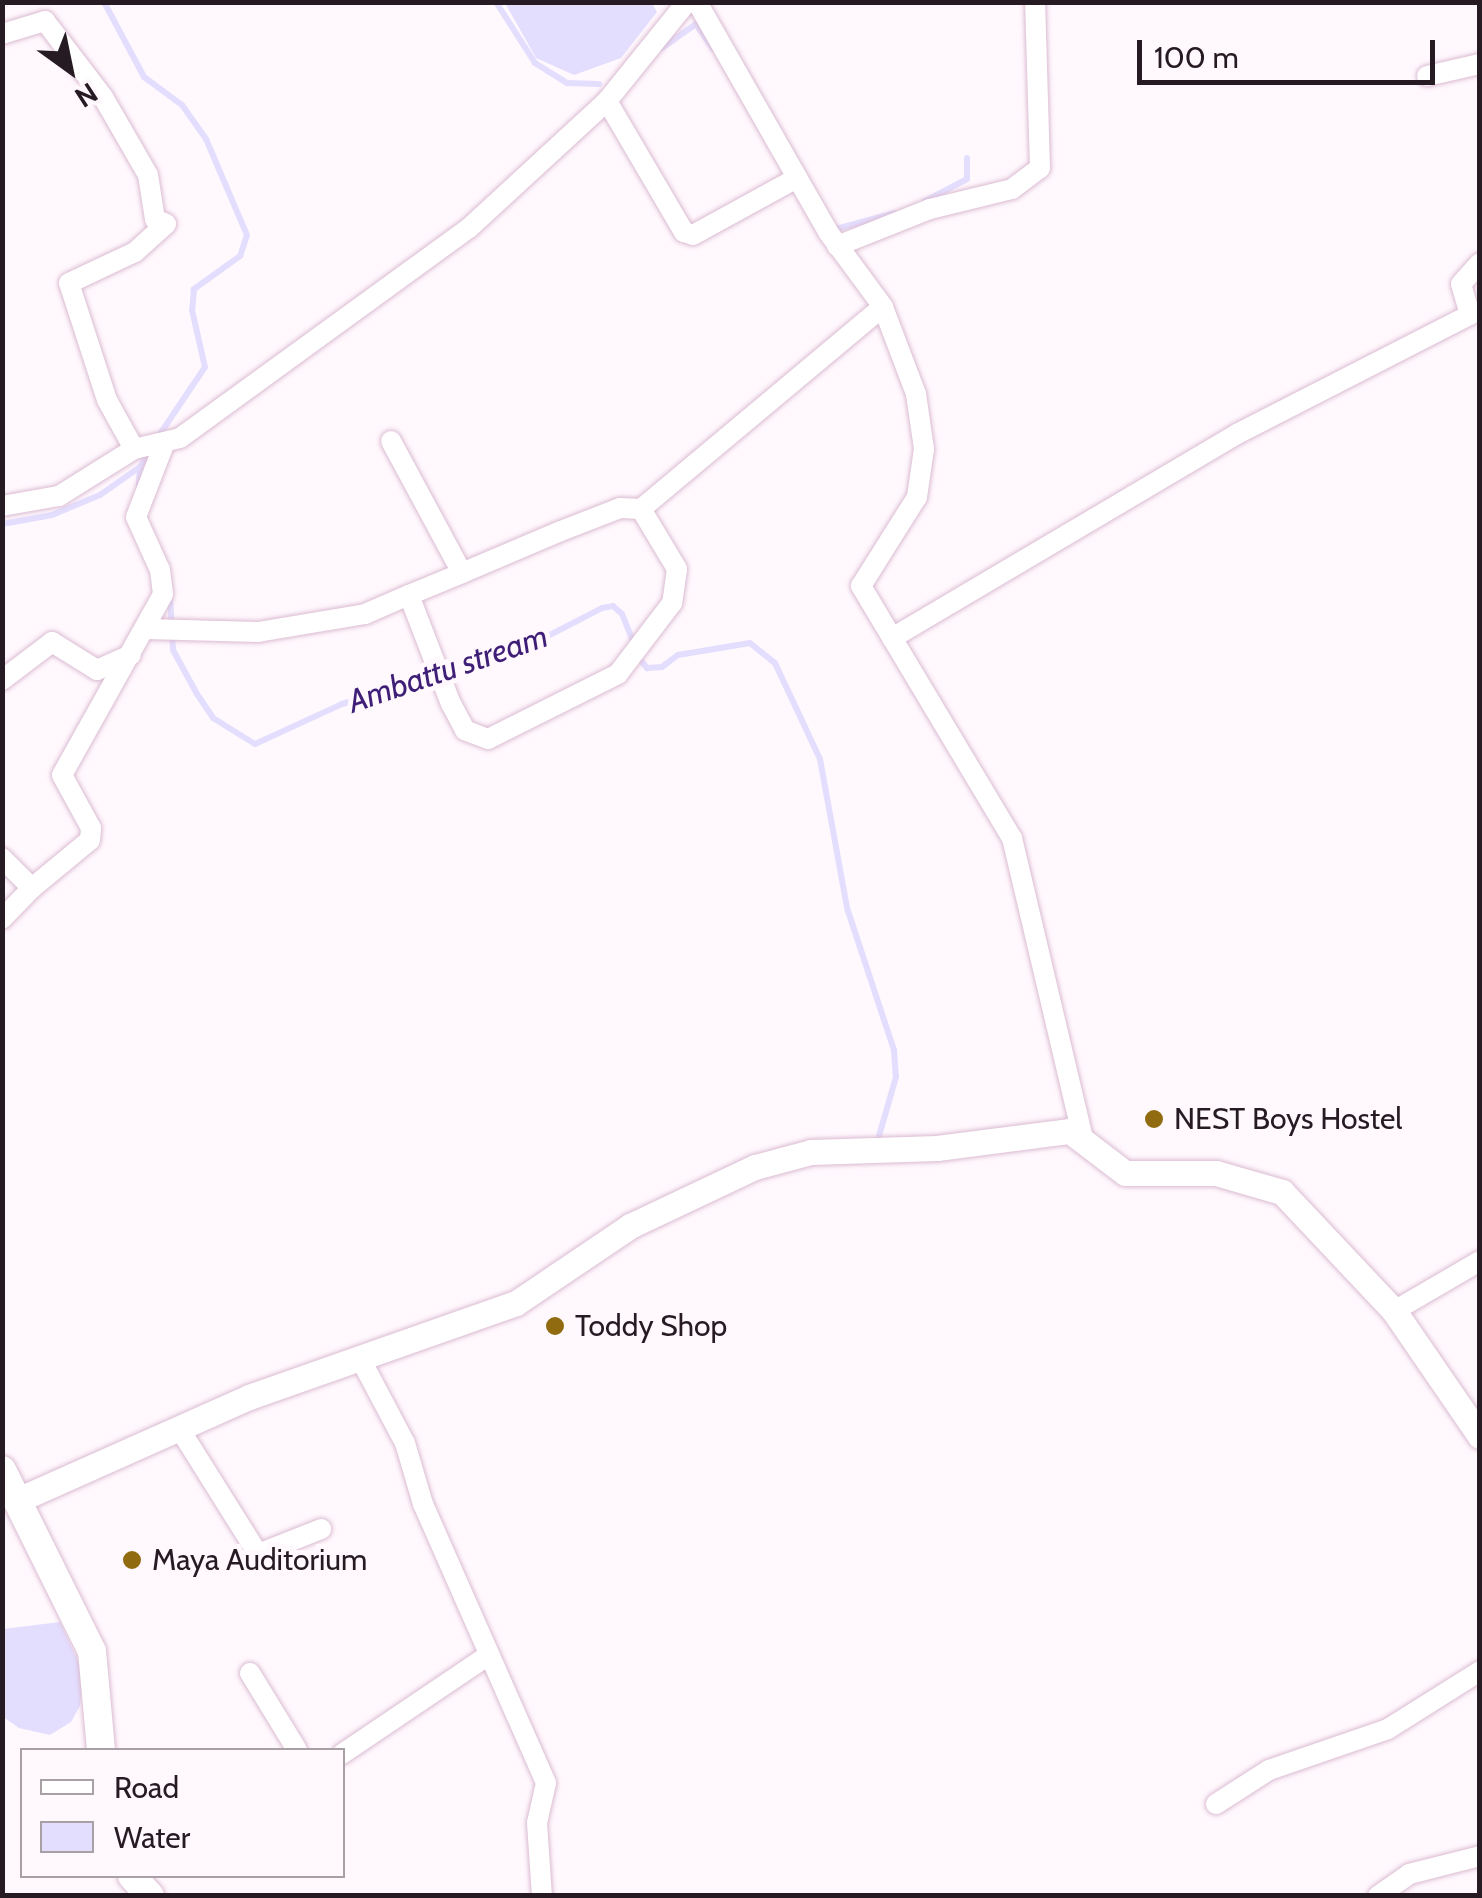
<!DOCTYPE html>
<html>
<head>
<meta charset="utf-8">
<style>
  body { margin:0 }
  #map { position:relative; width:1482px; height:1898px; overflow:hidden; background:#fff8fd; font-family:Cabin,sans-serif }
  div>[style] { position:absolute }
  .water>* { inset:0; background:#e4defe }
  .stream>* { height:6px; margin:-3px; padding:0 3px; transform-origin:3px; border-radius:3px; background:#e4defe }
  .roads { filter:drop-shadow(0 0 2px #dbbbd2) drop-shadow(0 0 2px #dbbbd2) }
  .minor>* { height:20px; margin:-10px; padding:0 10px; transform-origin:10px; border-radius:10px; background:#fff }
  .tertiary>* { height:25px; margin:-12.5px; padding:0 12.5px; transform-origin:12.5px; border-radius:12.5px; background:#fff }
  .secondary>* { height:28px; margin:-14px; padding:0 14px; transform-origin:14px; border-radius:14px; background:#fff }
  .dots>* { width:28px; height:28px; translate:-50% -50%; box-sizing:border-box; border:5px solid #fff8fd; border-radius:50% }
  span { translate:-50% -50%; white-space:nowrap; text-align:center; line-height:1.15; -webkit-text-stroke:10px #fff8fd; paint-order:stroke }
  .poi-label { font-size:30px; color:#271b23 }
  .left { translate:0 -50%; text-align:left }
  .water-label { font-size:32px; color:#3e1e76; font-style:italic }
  .frame { position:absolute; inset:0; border:5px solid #271b23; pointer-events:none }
  .legend { position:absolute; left:20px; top:1748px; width:325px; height:130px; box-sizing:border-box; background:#fff8fd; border:2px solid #a9a0a6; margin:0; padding:12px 18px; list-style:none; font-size:30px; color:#271b23 }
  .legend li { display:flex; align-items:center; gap:20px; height:50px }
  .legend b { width:50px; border:2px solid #a9a0a6 }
  .north { position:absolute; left:20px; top:20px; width:100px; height:100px; -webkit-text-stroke:8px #fff8fd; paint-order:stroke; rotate:147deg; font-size:28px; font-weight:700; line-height:40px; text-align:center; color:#271b23 }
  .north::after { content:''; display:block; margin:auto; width:35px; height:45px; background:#271b23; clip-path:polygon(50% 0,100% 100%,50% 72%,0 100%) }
  .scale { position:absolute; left:1137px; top:40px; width:298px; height:45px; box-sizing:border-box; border:5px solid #271b23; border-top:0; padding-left:12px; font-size:30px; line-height:35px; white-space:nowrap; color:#271b23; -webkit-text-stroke:8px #fff8fd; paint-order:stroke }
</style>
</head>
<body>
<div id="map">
  <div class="water">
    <i style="clip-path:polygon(505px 3px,652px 3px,657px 12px,621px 58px,574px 75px,536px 58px)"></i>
    <i style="clip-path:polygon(60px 1622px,84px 1674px,80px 1706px,71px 1722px,50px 1735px,19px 1728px,3px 1717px,3px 1629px)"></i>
  </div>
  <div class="stream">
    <i style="left:104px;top:2px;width:85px;rotate:61.9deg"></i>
    <i style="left:144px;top:77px;width:47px;rotate:36.4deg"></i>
    <i style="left:182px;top:105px;width:42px;rotate:54.8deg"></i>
    <i style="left:206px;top:139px;width:104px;rotate:66.9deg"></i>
    <i style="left:247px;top:235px;width:22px;rotate:108deg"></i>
    <i style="left:240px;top:256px;width:57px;rotate:144.3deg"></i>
    <i style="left:194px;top:289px;width:21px;rotate:95deg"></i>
    <i style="left:192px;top:310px;width:58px;rotate:77.2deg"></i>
    <i style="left:205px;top:367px;width:84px;rotate:123.9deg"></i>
    <i style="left:496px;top:2px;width:72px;rotate:57.4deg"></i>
    <i style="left:535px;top:63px;width:38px;rotate:32deg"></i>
    <i style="left:567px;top:83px;width:32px;rotate:2deg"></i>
    <i style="left:662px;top:48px;width:42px;rotate:-35.2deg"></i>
    <i style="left:696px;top:24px;width:30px;rotate:56deg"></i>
    <i style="left:925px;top:201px;width:47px;rotate:-27.6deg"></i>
    <i style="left:967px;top:179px;width:21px;rotate:-90deg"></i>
    <i style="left:836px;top:229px;width:61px;rotate:-15.2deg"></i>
    <i style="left:139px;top:485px;width:18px;rotate:-87deg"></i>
    <i style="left:2px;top:524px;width:51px;rotate:-10.2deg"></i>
    <i style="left:52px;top:515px;width:52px;rotate:-22.6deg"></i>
    <i style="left:100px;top:495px;width:49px;rotate:-35deg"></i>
    <i style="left:140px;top:467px;width:17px;rotate:-59deg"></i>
    <i style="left:170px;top:596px;width:54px;rotate:86.8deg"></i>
    <i style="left:173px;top:650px;width:50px;rotate:61.4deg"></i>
    <i style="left:197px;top:694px;width:29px;rotate:56deg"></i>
    <i style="left:213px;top:718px;width:49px;rotate:31.8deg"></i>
    <i style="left:255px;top:744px;width:96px;rotate:-24.7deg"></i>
    <i style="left:342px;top:704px;width:178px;rotate:-16.3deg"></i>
    <i style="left:513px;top:654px;width:100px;rotate:-27.3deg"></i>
    <i style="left:602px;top:608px;width:11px;rotate:-10deg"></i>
    <i style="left:613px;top:606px;width:12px;rotate:42deg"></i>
    <i style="left:622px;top:614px;width:32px;rotate:68deg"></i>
    <i style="left:637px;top:656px;width:16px;rotate:50deg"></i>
    <i style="left:647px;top:668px;width:15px;rotate:-4deg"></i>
    <i style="left:662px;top:667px;width:20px;rotate:-37deg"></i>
    <i style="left:678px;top:655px;width:73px;rotate:-9.5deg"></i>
    <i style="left:750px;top:643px;width:32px;rotate:39deg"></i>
    <i style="left:775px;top:663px;width:106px;rotate:64.9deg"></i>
    <i style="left:820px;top:759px;width:151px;rotate:79.7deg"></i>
    <i style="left:847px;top:908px;width:150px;rotate:71.7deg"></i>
    <i style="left:894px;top:1050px;width:27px;rotate:86deg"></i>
    <i style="left:896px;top:1077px;width:61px;rotate:106.1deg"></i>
  </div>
  <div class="roads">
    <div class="minor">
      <i style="left:697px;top:2px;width:265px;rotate:60.3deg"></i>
      <i style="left:828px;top:232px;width:93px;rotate:53.7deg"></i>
      <i style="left:883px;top:307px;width:93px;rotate:69.2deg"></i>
      <i style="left:916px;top:394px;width:56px;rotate:81.7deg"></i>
      <i style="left:924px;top:449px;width:49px;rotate:98.3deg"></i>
      <i style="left:917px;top:497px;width:105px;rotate:122.2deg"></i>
      <i style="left:861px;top:586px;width:294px;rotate:59.1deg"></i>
      <i style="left:1012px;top:838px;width:312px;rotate:76.7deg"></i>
      <i style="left:2px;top:34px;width:45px;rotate:-16.8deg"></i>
      <i style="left:45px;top:21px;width:96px;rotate:52.7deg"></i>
      <i style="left:103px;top:97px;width:90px;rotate:60deg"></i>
      <i style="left:148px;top:175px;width:45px;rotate:81deg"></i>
      <i style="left:155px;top:219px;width:12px;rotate:24deg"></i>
      <i style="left:166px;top:224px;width:42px;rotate:137.9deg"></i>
      <i style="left:135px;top:252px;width:73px;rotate:154.8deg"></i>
      <i style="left:69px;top:283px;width:123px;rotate:72deg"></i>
      <i style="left:107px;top:400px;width:56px;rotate:61.1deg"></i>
      <i style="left:1427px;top:76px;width:54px;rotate:-12.8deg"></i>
      <i style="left:607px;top:101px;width:152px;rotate:59.6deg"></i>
      <i style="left:684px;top:232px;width:9px;rotate:18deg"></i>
      <i style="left:693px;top:235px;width:119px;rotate:-28.7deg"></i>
      <i style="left:837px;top:246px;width:100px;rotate:-21.7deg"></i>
      <i style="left:930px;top:209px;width:84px;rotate:-13.7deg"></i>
      <i style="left:1012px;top:189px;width:35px;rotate:-37deg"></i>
      <i style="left:1040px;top:168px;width:166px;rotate:-91.7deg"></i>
      <i style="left:391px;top:441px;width:150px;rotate:61.7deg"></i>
      <i style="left:2px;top:506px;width:58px;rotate:-10deg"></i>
      <i style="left:59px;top:496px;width:89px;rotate:-32.1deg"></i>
      <i style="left:134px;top:449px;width:47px;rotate:-13.4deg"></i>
      <i style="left:180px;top:438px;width:357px;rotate:-36deg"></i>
      <i style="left:469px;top:228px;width:188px;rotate:-42.6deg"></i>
      <i style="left:607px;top:101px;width:127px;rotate:-51.1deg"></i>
      <i style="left:641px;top:509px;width:315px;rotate:-39.9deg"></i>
      <i style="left:145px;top:629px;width:113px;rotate:1.5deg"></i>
      <i style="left:258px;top:632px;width:109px;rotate:-9.5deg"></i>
      <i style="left:365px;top:614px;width:48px;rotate:-23.4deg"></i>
      <i style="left:409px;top:595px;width:57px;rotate:-22.5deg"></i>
      <i style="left:462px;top:573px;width:108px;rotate:-23deg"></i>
      <i style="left:561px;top:531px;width:63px;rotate:-21.3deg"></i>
      <i style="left:620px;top:508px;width:21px;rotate:3deg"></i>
      <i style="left:641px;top:509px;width:70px;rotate:59deg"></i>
      <i style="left:677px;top:569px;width:34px;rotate:98deg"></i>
      <i style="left:672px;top:603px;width:89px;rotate:127.3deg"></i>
      <i style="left:618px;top:674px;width:145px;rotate:153.4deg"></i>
      <i style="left:488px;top:739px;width:25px;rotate:-159deg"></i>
      <i style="left:465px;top:730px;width:30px;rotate:-118deg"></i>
      <i style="left:451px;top:704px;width:117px;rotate:-111.1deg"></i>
      <i style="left:892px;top:638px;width:401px;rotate:-30.6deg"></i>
      <i style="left:1237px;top:434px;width:262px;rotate:-27.1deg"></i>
      <i style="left:1470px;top:315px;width:32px;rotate:-106deg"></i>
      <i style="left:1461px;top:284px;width:28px;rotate:-48deg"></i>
      <i style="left:2px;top:680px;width:63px;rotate:-37.2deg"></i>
      <i style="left:52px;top:642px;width:53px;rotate:31.9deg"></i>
      <i style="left:97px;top:670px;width:37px;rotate:-24deg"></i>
      <i style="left:2px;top:858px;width:42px;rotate:45deg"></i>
      <i style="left:32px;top:888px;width:43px;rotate:134.1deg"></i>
      <i style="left:32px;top:888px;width:75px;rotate:-39.6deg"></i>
      <i style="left:90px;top:840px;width:12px;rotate:-85deg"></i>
      <i style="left:91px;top:828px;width:60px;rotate:-118.7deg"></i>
      <i style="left:62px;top:775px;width:207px;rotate:-60.8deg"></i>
      <i style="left:163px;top:594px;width:24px;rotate:-97deg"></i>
      <i style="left:160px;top:570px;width:58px;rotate:-114.4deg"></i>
      <i style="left:136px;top:517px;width:80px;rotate:-68.9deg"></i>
      <i style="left:1394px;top:1311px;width:99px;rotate:-30.2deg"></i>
      <i style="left:361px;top:1360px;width:94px;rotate:62.1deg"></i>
      <i style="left:405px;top:1443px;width:64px;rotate:73.6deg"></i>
      <i style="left:423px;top:1504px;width:305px;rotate:66.2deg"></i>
      <i style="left:546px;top:1783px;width:41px;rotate:102.7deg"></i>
      <i style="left:537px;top:1823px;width:73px;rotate:86.1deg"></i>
      <i style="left:179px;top:1428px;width:149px;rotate:57.9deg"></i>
      <i style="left:258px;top:1554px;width:68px;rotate:-21.6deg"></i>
      <i style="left:250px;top:1673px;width:90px;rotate:58.6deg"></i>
      <i style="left:342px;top:1754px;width:177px;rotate:-34deg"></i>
      <i style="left:1216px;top:1804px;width:63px;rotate:-32.7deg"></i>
      <i style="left:1269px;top:1770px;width:126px;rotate:-19deg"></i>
      <i style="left:1388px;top:1729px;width:109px;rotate:-32.2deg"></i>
      <i style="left:1378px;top:1896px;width:38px;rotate:-35deg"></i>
      <i style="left:1409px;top:1874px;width:73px;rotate:-14.2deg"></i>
    </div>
    <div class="tertiary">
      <i style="left:20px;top:1499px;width:251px;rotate:-24deg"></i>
      <i style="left:249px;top:1397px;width:283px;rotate:-19.4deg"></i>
      <i style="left:516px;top:1303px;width:138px;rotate:-34deg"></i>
      <i style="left:630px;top:1226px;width:138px;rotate:-25.3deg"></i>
      <i style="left:755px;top:1167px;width:58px;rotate:-15deg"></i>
      <i style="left:811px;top:1152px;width:126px;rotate:-1.8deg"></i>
      <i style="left:937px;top:1148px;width:134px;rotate:-7.3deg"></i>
      <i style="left:1070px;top:1131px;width:69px;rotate:37.4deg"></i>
      <i style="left:1125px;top:1173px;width:91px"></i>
      <i style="left:1216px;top:1173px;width:69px;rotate:16.1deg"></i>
      <i style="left:1282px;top:1192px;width:163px;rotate:46.7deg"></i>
      <i style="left:1394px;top:1311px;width:152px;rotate:55.5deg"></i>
    </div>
    <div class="secondary">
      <i style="left:2px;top:1470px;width:202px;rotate:63.6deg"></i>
      <i style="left:92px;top:1651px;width:99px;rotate:84.8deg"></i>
      <i style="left:132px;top:1876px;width:27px;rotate:48deg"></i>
    </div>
  </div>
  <div class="dots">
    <i style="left:1154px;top:1119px;background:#906b10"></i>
    <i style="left:555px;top:1326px;background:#906b10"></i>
    <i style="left:132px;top:1560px;background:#906b10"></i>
  </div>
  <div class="poi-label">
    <span class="left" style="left:1174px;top:1119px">NEST Boys Hostel</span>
    <span class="left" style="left:575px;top:1326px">Toddy Shop</span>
    <span class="left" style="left:152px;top:1560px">Maya Auditorium</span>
  </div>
  <div class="water-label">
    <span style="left:448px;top:669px;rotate:-19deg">Ambattu stream</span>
  </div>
  <div class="frame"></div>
  <ul class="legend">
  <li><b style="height:12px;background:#fff"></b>Road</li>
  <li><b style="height:28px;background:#e4defe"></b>Water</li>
  </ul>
  <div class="north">N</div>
  <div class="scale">100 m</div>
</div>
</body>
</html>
